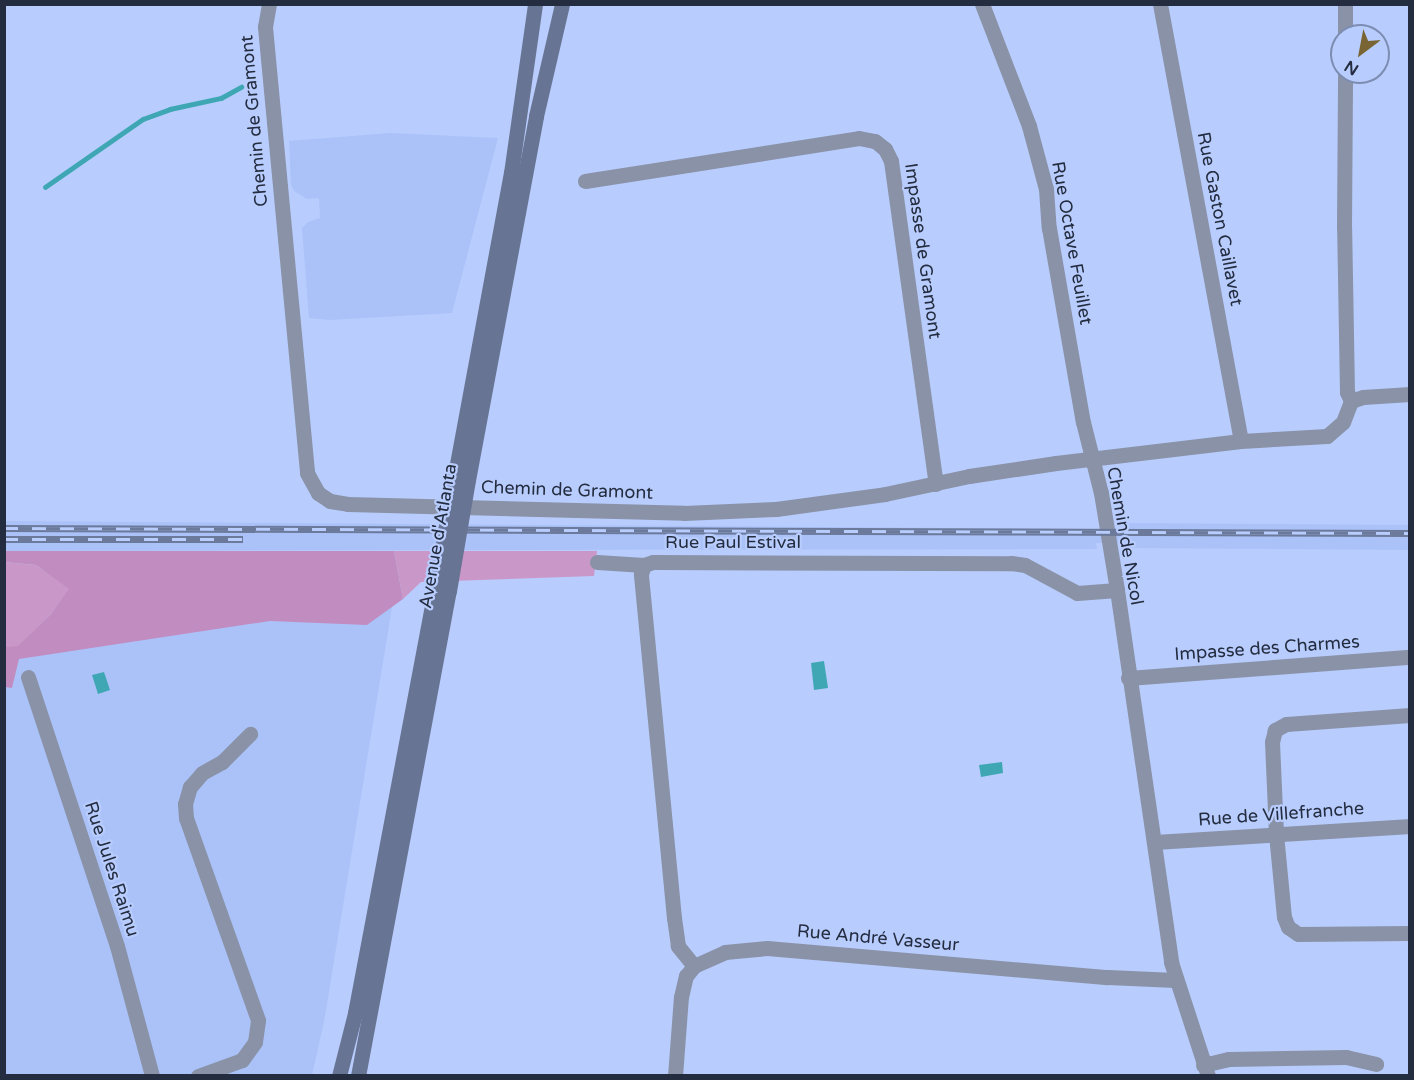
<!DOCTYPE html>
<html>
<head>
<meta charset="utf-8">
<style>
	body { margin:0 }
	#map { position:relative; width:1414px; height:1080px; overflow:hidden; background:#b8cdfe; font-family:"Varela Round",sans-serif }
	div>[style] { position:absolute }
	[style*='--x'] { left:calc(var(--x)*1px); top:calc(var(--y)*1px); width:calc(var(--w)*1px); rotate:calc(var(--a)*1deg) }
	.built>* { inset:0; background:#abc2f9 }
	.green>* { inset:0; background:#ca98c8 }
	.forest>* { inset:0; background:#c18cc0 }
	.water>* { inset:0; background:#3fa7b4 }
	.stream>* { height:4.5px; margin:-2.25px; padding:0 2.25px; transform-origin:2.25px; border-radius:2.25px; background:#3fa7b4 }
	.minor>* { height:15px; margin:-7.5px; padding:0 7.5px; transform-origin:7.5px; border-radius:7.5px; background:#8992a7 }
	.secondary>* { height:15px; margin:-7.5px; padding:0 7.5px; transform-origin:7.5px; border-radius:7.5px; background:#687493 }
	.rail>* { height:7px; margin-top:-3.5px; transform-origin:0; background:repeating-linear-gradient(90deg,#b8cdfe 0 14px,#6b799a 0 28px); box-sizing:border-box; border-block:2px solid #6b799a }
	.secondary-bridge>* { height:15px; margin:-7.5px; padding:0 7.5px; transform-origin:7.5px; border-radius:7.5px; background:#687493 }
	span { translate:-50% -50%; white-space:nowrap; text-align:center; line-height:1.15; -webkit-text-stroke:4.5px #b8cdfe; paint-order:stroke }
	.street-label { font-size:18px; color:#242c3f }
	.frame { position:absolute; inset:0; border:6px solid #242c3f; pointer-events:none }
	.north { position:absolute; left:1330px; top:24px; width:60px; height:60px; box-sizing:border-box; background:#b8cdfe; border:2px solid #7d8db2; border-radius:50%; rotate:212deg; font-size:16px; font-weight:700; line-height:24px; text-align:center; color:#242c3f }
	.north::after { content:''; display:block; margin:auto; width:21px; height:27px; background:#796534; clip-path:polygon(50% 0,100% 100%,50% 72%,0 100%) }
</style>
</head>
<body>
<div id="map">
	<div class="built">
		<i style="clip-path:polygon(390px 133px,498px 138px,452px 313px,330px 320px,309px 318px,302px 228px,308px 222px,320px 218px,319px 198px,307px 199px,294px 191px,291px 185px,289px 141px)"></i>
		<i style="clip-path:polygon(5px 521px,1096px 529px,1119px 528px,1119px 523px,1410px 525px,1409px 550px,1121px 548px,1121px 543px,1096px 543px,1097px 549px,5px 551px)"></i>
		<i style="clip-path:polygon(397px 577px,324px 1022px,312px 1075px,5px 1075px,4px 661px)"></i>
	</div>
	<div class="green">
		<i style="clip-path:polygon(394px 551px,597px 551px,594px 576px,421px 582px,403px 599px)"></i>
		<i style="clip-path:polygon(4px 562px,36px 565px,70px 589px,51px 614px,18px 647px,5px 647px)"></i>
	</div>
	<div class="forest">
		<i style="clip-path:polygon(5px 551px,394px 551px,403px 599px,367px 625px,270px 621px,19px 659px,12px 688px,5px 687px,5px 647px,18px 646px,51px 614px,69px 589px,36px 565px,5px 562px)"></i>
	</div>
	<div class="water">
		<i style="clip-path:polygon(824px 661px,828px 688px,814px 690px,811px 663px)"></i>
		<i style="clip-path:polygon(104px 672px,110px 690px,98px 694px,92px 675px)"></i>
		<i style="clip-path:polygon(1002px 762px,1003px 773px,981px 777px,979px 765px)"></i>
	</div>
	<div class="stream">
		<i style="--x:45;--y:187;--w:119;--a:-34.8"></i>
		<i style="--x:143;--y:119;--w:29;--a:-20"></i>
		<i style="--x:170;--y:109;--w:52;--a:-12.2"></i>
		<i style="--x:221;--y:98;--w:23;--a:-29"></i>
	</div>
	<div class="minor">
		<i style="--x:269;--y:4;--w:23;--a:100"></i>
		<i style="--x:265;--y:27;--w:448;--a:84.6"></i>
		<i style="--x:307;--y:473;--w:23;--a:61"></i>
		<i style="--x:318;--y:493;--w:14;--a:34"></i>
		<i style="--x:330;--y:501;--w:18;--a:9"></i>
		<i style="--x:348;--y:504;--w:336;--a:1.5"></i>
		<i style="--x:684;--y:513;--w:92;--a:-2.5"></i>
		<i style="--x:776;--y:509;--w:110;--a:-7.8"></i>
		<i style="--x:885;--y:494;--w:86;--a:-12.1"></i>
		<i style="--x:969;--y:476;--w:88;--a:-8.5"></i>
		<i style="--x:1056;--y:463;--w:186;--a:-6.8"></i>
		<i style="--x:1241;--y:441;--w:86;--a:-3.3"></i>
		<i style="--x:1327;--y:436;--w:21;--a:-41"></i>
		<i style="--x:1343;--y:422;--w:22;--a:-69"></i>
		<i style="--x:1351;--y:401;--w:10;--a:-114"></i>
		<i style="--x:1347;--y:392;--w:165;--a:-91"></i>
		<i style="--x:1344;--y:227;--w:155;--a:-89.6"></i>
		<i style="--x:982;--y:4;--w:131;--a:68.9"></i>
		<i style="--x:1029;--y:126;--w:65;--a:74.9"></i>
		<i style="--x:1046;--y:189;--w:39;--a:86"></i>
		<i style="--x:1049;--y:228;--w:197;--a:80.1"></i>
		<i style="--x:1083;--y:422;--w:73;--a:75.8"></i>
		<i style="--x:1101;--y:493;--w:98;--a:80.6"></i>
		<i style="--x:1117;--y:590;--w:376;--a:81.7"></i>
		<i style="--x:1171;--y:962;--w:120;--a:72"></i>
		<i style="--x:1160;--y:4;--w:444;--a:79.5"></i>
		<i style="--x:1345;--y:4;--w:32;--a:90"></i>
		<i style="--x:585;--y:181;--w:277;--a:-8.9"></i>
		<i style="--x:859;--y:138;--w:16;--a:11"></i>
		<i style="--x:875;--y:141;--w:13;--a:39"></i>
		<i style="--x:885;--y:149;--w:13;--a:63"></i>
		<i style="--x:891;--y:161;--w:326;--a:82.1"></i>
		<i style="--x:1351;--y:401;--w:13;--a:-18"></i>
		<i style="--x:1363;--y:397;--w:47;--a:-3.7"></i>
		<i style="--x:597;--y:562;--w:47;--a:3.7"></i>
		<i style="--x:28;--y:677;--w:283;--a:71.7"></i>
		<i style="--x:117;--y:946;--w:135;--a:74.9"></i>
		<i style="--x:1128;--y:678;--w:283;--a:-4.3"></i>
		<i style="--x:1410;--y:715;--w:124;--a:175.8"></i>
		<i style="--x:1286;--y:724;--w:13;--a:151"></i>
		<i style="--x:1275;--y:730;--w:12;--a:104"></i>
		<i style="--x:1272;--y:742;--w:92;--a:87.5"></i>
		<i style="--x:1276;--y:834;--w:83;--a:84.5"></i>
		<i style="--x:1284;--y:917;--w:11;--a:68"></i>
		<i style="--x:1288;--y:927;--w:12;--a:35"></i>
		<i style="--x:1298;--y:934;--w:112;--a:-0.5"></i>
		<i style="--x:1155;--y:842;--w:256;--a:-3.6"></i>
		<i style="--x:694;--y:966;--w:26;--a:-129"></i>
		<i style="--x:678;--y:946;--w:28;--a:-98"></i>
		<i style="--x:674;--y:918;--w:346;--a:-95.5"></i>
		<i style="--x:641;--y:574;--w:9;--a:-72"></i>
		<i style="--x:644;--y:565;--w:9;--a:-18"></i>
		<i style="--x:653;--y:562;--w:358;--a:0.2"></i>
		<i style="--x:1011;--y:563;--w:14;--a:8"></i>
		<i style="--x:1025;--y:565;--w:59;--a:28.3"></i>
		<i style="--x:1077;--y:593;--w:40;--a:-4.3"></i>
		<i style="--x:1203;--y:1065;--w:27;--a:-13"></i>
		<i style="--x:1229;--y:1059;--w:117;--a:-1"></i>
		<i style="--x:1346;--y:1057;--w:31;--a:13"></i>
		<i style="--x:198;--y:1076;--w:47;--a:-20"></i>
		<i style="--x:242;--y:1060;--w:22;--a:-54"></i>
		<i style="--x:255;--y:1042;--w:22;--a:-82"></i>
		<i style="--x:258;--y:1020;--w:214;--a:-109.6"></i>
		<i style="--x:186;--y:818;--w:14;--a:-94"></i>
		<i style="--x:185;--y:804;--w:18;--a:-74"></i>
		<i style="--x:190;--y:787;--w:18;--a:-49"></i>
		<i style="--x:202;--y:773;--w:23;--a:-29"></i>
		<i style="--x:222;--y:762;--w:40;--a:-45"></i>
		<i style="--x:675;--y:1076;--w:79;--a:-85.7"></i>
		<i style="--x:681;--y:997;--w:22;--a:-77"></i>
		<i style="--x:686;--y:976;--w:13;--a:-51"></i>
		<i style="--x:694;--y:966;--w:34;--a:-24"></i>
		<i style="--x:725;--y:952;--w:42;--a:-5.4"></i>
		<i style="--x:767;--y:948;--w:342;--a:4.9"></i>
		<i style="--x:1108;--y:977;--w:67;--a:2.6"></i>
	</div>
	<div class="secondary">
		<i style="--x:454;--y:480;--w:312;--a:-79.5"></i>
		<i style="--x:511;--y:173;--w:171;--a:-81.9"></i>
		<i style="--x:468;--y:480;--w:370;--a:-79.4"></i>
		<i style="--x:536;--y:116;--w:115;--a:-76.9"></i>
		<i style="--x:339;--y:1076;--w:65;--a:-75.7"></i>
		<i style="--x:355;--y:1013;--w:430;--a:-79.3"></i>
		<i style="--x:358;--y:1076;--w:493;--a:-79.4"></i>
	</div>
	<div class="rail">
		<i style="--x:4;--y:528;--w:1406;--a:0.2"></i>
		<i style="--x:4;--y:539;--w:239;--a:0"></i>
	</div>
	<div class="secondary-bridge">
		<i style="--x:435;--y:590;--w:112;--a:-80.2"></i>
		<i style="--x:449;--y:591;--w:113;--a:-80.3"></i>
	</div>
	<div class="street-label">
		<span style="left:254px;top:121px;rotate:-95deg">Chemin de Gramont</span>
		<span style="left:1220px;top:219px;rotate:79deg">Rue Gaston Caillavet</span>
		<span style="left:1072px;top:243px;rotate:80deg">Rue Octave Feuillet</span>
		<span style="left:923px;top:251px;rotate:82deg">Impasse de Gramont</span>
		<span style="left:567px;top:490px;rotate:2deg">Chemin de Gramont</span>
		<span style="left:438px;top:536px;rotate:-80deg">Avenue d'Atlanta</span>
		<span style="left:1125px;top:536px;rotate:80deg">Chemin de Nicol</span>
		<span style="left:733px;top:542px">Rue Paul Estival</span>
		<span style="left:1267px;top:648px;rotate:-4deg">Impasse des Charmes</span>
		<span style="left:1281px;top:814px;rotate:-4deg">Rue de Villefranche</span>
		<span style="left:112px;top:869px;rotate:72deg">Rue Jules Raimu</span>
		<span style="left:878px;top:938px;rotate:5deg">Rue André Vasseur</span>
	</div>
	<div class="frame"></div>
	<div class="north">N</div>
</div>
</body>
</html>
